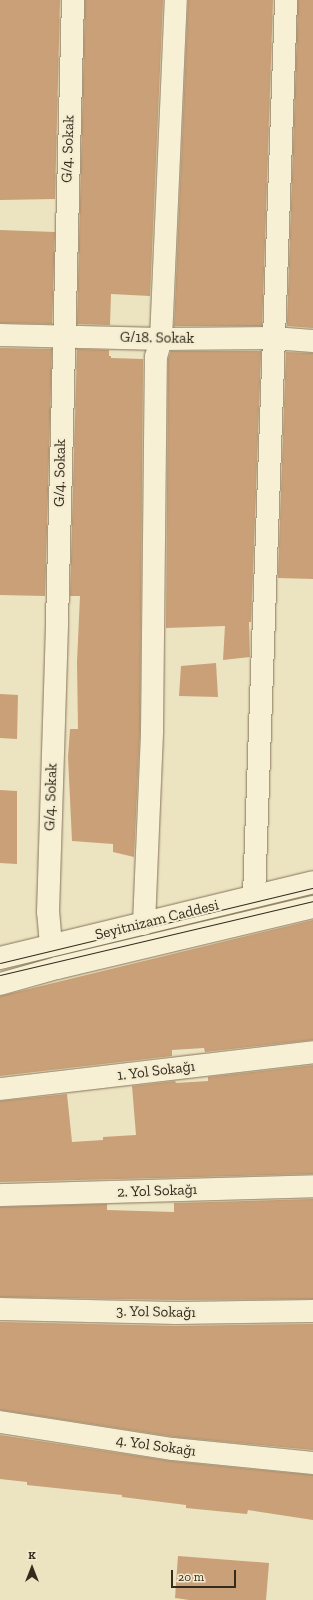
<!DOCTYPE html>
<html>
<head>
<meta charset="utf-8">
<style>
	body { margin:0 }
	#map { position:relative; width:313px; height:1600px; overflow:hidden; background:#ece3c1; font-family:"Zilla Slab",serif }
	div>[style] { position:absolute }
	[style*='--x'] { left:calc(var(--x)*1px); top:calc(var(--y)*1px); width:calc(var(--w)*1px); rotate:calc(var(--a)*1deg) }
	.building>* { inset:0; background:#c9a078 }
	.roads { filter:drop-shadow(0 0 1px #85745a) drop-shadow(0 0 1px #85745a) }
	.minor>* { height:22px; margin:-11px; padding:0 11px; transform-origin:11px; border-radius:11px; background:#f7f0d4 }
	.secondary>* { height:22px; margin:-11px; padding:0 11px; transform-origin:11px; border-radius:11px; background:#f7f0d4 }
	.tram>* { height:1px; margin:-0.5px; padding:0 0.5px; transform-origin:0.5px; border-radius:0.5px; background:#352b1d }
	span { translate:-50% -50%; white-space:nowrap; text-align:center; line-height:1.15; -webkit-text-stroke:4px #f4ecd1; paint-order:stroke }
	.street-label { font-size:15px; color:#352b1d }
	.north { position:absolute; left:12px; top:1548px; width:40px; height:40px; -webkit-text-stroke:3px #f4ecd1; paint-order:stroke; rotate:0deg; font-size:11px; font-weight:700; line-height:16px; text-align:center; color:#352b1d }
	.north::after { content:''; display:block; margin:auto; width:14px; height:18px; background:#352b1d; clip-path:polygon(50% 0,100% 100%,50% 72%,0 100%) }
	.scale { position:absolute; left:171px; top:1570px; width:65px; height:18px; box-sizing:border-box; border:2px solid #352b1d; border-top:0; padding-left:5px; font-size:12px; line-height:14px; white-space:nowrap; color:#352b1d; -webkit-text-stroke:3px #f4ecd1; paint-order:stroke }
</style>
</head>
<body>
<div id="map">
	<div class="building">
		<i style="clip-path:polygon(0 0,60px 0,55px 199px,0 200px)"></i>
		<i style="clip-path:polygon(85px 0,163px 0,150px 296px,111px 294px,110px 325px,77px 324px)"></i>
		<i style="clip-path:polygon(188px 0,273px 0,262px 326px,174px 326px)"></i>
		<i style="clip-path:polygon(298px 0,313px 0,313px 328px,287px 326px)"></i>
		<i style="clip-path:polygon(0 230px,55px 232px,52px 324px,0 323px)"></i>
		<i style="clip-path:polygon(0 348px,52px 349px,45px 596px,0 595px)"></i>
		<i style="clip-path:polygon(77px 349px,109px 350px,109px 356px,111px 356px,111px 358px,143px 359px,140px 730px,134px 857px,113px 852px,113px 844px,72px 841px,68px 757px,70px 729px,78px 729px,77px 662px,80px 596px,70px 596px)"></i>
		<i style="clip-path:polygon(171px 351px,261px 351px,251px 622px,249px 622px,250px 657px,223px 660px,225px 626px,166px 628px,168px 359px)"></i>
		<i style="clip-path:polygon(286px 352px,313px 353px,313px 579px,278px 578px)"></i>
		<i style="clip-path:polygon(216px 663px,218px 697px,179px 696px,181px 666px)"></i>
		<i style="clip-path:polygon(0 694px,18px 695px,17px 739px,0 738px)"></i>
		<i style="clip-path:polygon(0 790px,17px 791px,17px 864px,0 863px)"></i>
		<i style="clip-path:polygon(313px 920px,313px 1040px,205px 1052px,204px 1048px,172px 1050px,172px 1056px,0 1076px,0 996px)"></i>
		<i style="clip-path:polygon(313px 1065px,313px 1174px,0 1182px,0 1101px,67px 1094px,72px 1142px,103px 1140px,103px 1137px,136px 1135px,132px 1086px,175px 1081px,176px 1083px,208px 1081px,208px 1077px)"></i>
		<i style="clip-path:polygon(313px 1199px,313px 1299px,176px 1300px,0 1297px,0 1207px,107px 1204px,107px 1210px,174px 1212px,174px 1203px)"></i>
		<i style="clip-path:polygon(0 1322px,176px 1326px,313px 1324px,313px 1450px,175px 1437px,0 1410px)"></i>
		<i style="clip-path:polygon(0 1435px,171px 1461px,313px 1475px,313px 1520px,248px 1510px,247px 1514px,186px 1508px,186px 1505px,122px 1497px,122px 1495px,27px 1485px,27px 1482px,0 1479px)"></i>
		<i style="clip-path:polygon(178px 1556px,269px 1563px,266px 1600px,189px 1600px,175px 1598px)"></i>
	</div>
	<div class="roads">
		<div class="minor">
			<i style="--x:0;--y:335;--w:161;--a:1.4"></i>
			<i style="--x:161;--y:339;--w:112;--a:-0.5"></i>
			<i style="--x:273;--y:338;--w:40;--a:4.3"></i>
			<i style="--x:254;--y:896;--w:897;--a:-87.95"></i>
			<i style="--x:144;--y:924;--w:194;--a:-87.6"></i>
			<i style="--x:152;--y:730;--w:373;--a:-89.4"></i>
			<i style="--x:156;--y:357;--w:19;--a:-74"></i>
			<i style="--x:161;--y:339;--w:339;--a:-87.5"></i>
			<i style="--x:51;--y:945;--w:33;--a:-95"></i>
			<i style="--x:48;--y:912;--w:289;--a:-88.2"></i>
			<i style="--x:57;--y:623;--w:623;--a:-88.53"></i>
			<i style="--x:0;--y:1089;--w:315;--a:-6.7"></i>
			<i style="--x:0;--y:1195;--w:313;--a:-1.6"></i>
			<i style="--x:0;--y:1309;--w:176;--a:1.3"></i>
			<i style="--x:176;--y:1313;--w:137;--a:-0.8"></i>
			<i style="--x:0;--y:1422;--w:175;--a:8.9"></i>
			<i style="--x:173;--y:1449;--w:141;--a:5.7"></i>
		</div>
		<div class="secondary">
			<i style="--x:0;--y:958;--w:322;--a:-13.6"></i>
			<i style="--x:0;--y:984;--w:59;--a:-15.7"></i>
			<i style="--x:57;--y:968;--w:263;--a:-13.4"></i>
		</div>
	</div>
	<div class="tram">
		<i style="--x:0;--y:963;--w:322;--a:-13.5"></i>
		<i style="--x:0;--y:975;--w:322;--a:-13.3"></i>
	</div>
	<div class="street-label">
		<span style="left:68px;top:149px;rotate:-88deg">G/4. Sokak</span>
		<span style="left:157px;top:338px;rotate:1deg">G/18. Sokak</span>
		<span style="left:60px;top:473px;rotate:-89deg">G/4. Sokak</span>
		<span style="left:51px;top:797px;rotate:-88deg">G/4. Sokak</span>
		<span style="left:157px;top:920px;rotate:-14deg">Seyitnizam Caddesi</span>
		<span style="left:156px;top:1071px;rotate:-7deg">1. Yol Sokağı</span>
		<span style="left:157px;top:1191px;rotate:-2deg">2. Yol Sokağı</span>
		<span style="left:156px;top:1312px;rotate:1deg">3. Yol Sokağı</span>
		<span style="left:156px;top:1446px;rotate:8deg">4. Yol Sokağı</span>
	</div>
	<div class="north">K</div>
	<div class="scale">20 m</div>
</div>
</body>
</html>
